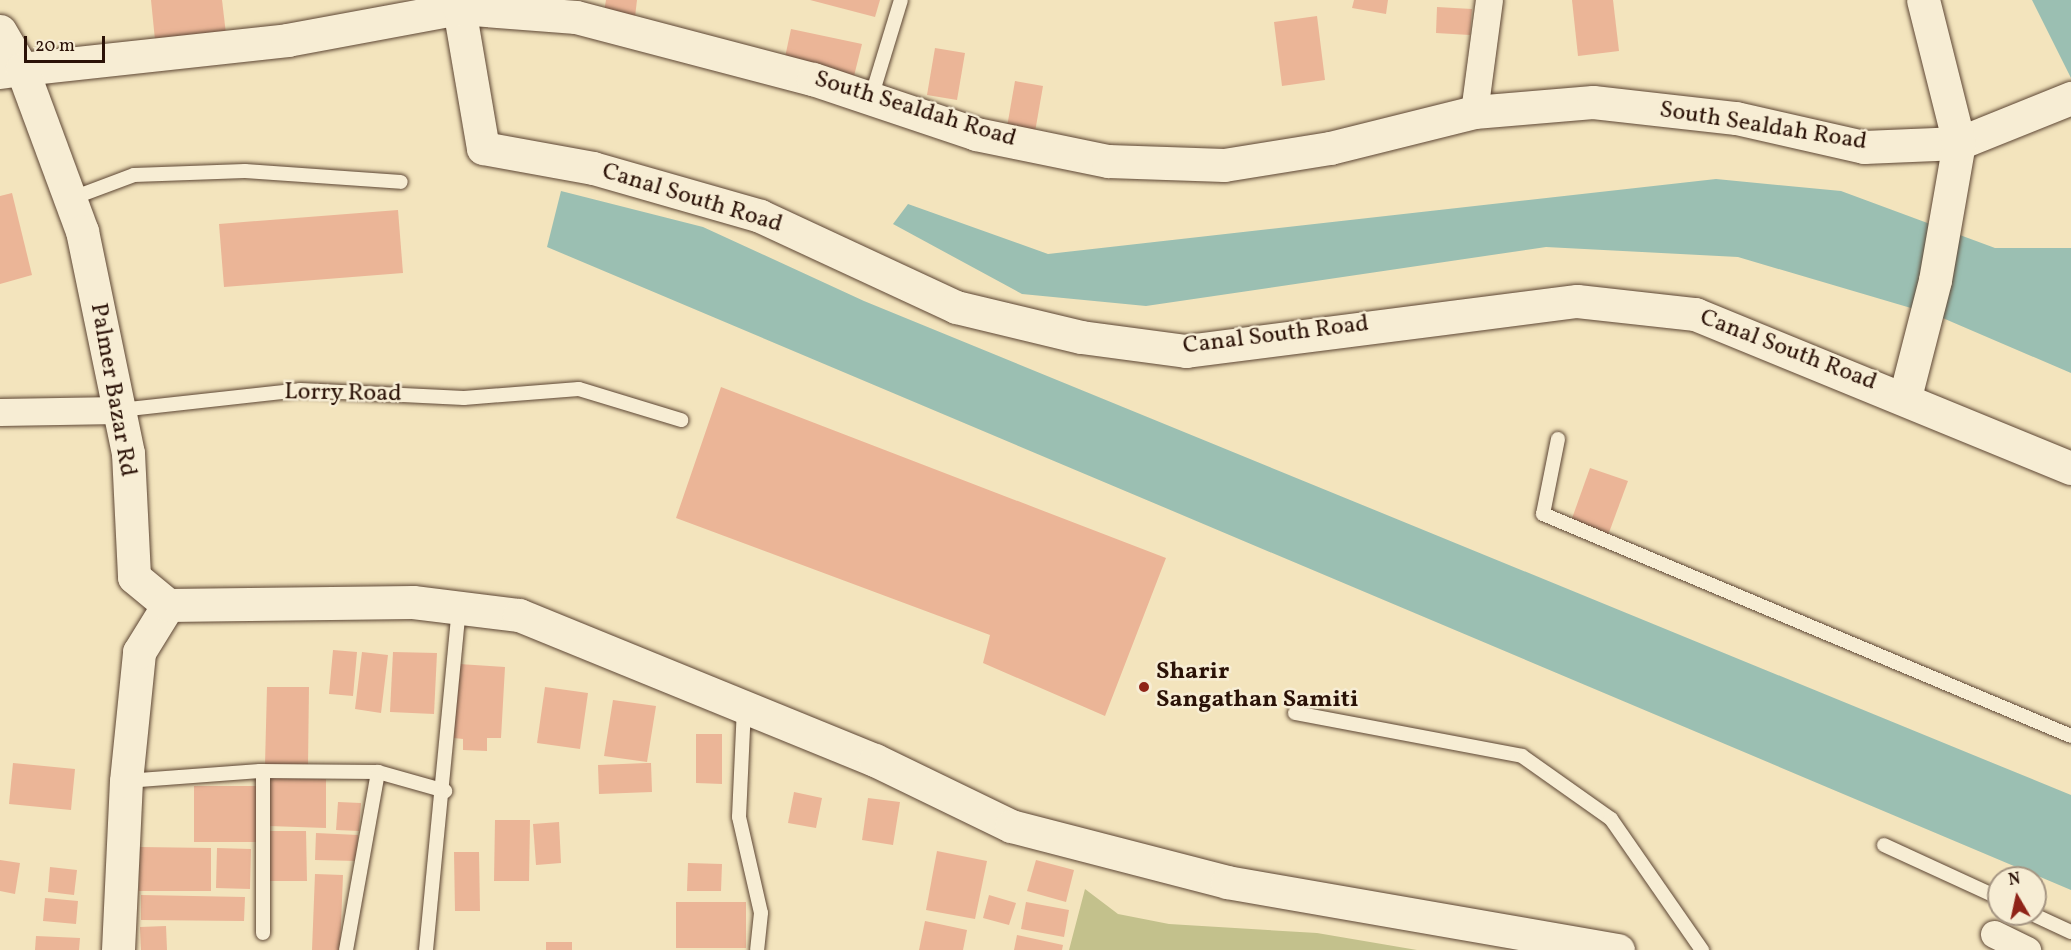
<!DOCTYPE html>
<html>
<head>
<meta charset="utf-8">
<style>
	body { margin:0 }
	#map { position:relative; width:2071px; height:950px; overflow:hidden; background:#f3e4bd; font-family:Vollkorn,serif }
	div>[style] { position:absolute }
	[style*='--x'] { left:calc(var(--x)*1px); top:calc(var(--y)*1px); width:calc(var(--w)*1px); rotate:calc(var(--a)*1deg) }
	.green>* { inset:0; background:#c3c18c }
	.water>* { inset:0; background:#9bbfb2 }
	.building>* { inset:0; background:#ebb597 }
	.roads { filter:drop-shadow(0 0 2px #5d4634) drop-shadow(0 0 2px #5d4634) }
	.service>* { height:14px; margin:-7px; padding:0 7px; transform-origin:7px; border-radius:7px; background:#f7edd4 }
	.minor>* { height:27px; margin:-13.5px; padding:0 13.5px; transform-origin:13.5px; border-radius:13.5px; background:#f7edd4 }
	.tertiary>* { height:33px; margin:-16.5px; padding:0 16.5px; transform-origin:16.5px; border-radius:16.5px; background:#f7edd4 }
	.secondary>* { height:33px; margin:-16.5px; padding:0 16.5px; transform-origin:16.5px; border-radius:16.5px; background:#f7edd4 }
	.dots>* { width:16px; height:16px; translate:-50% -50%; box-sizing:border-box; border:3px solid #f7edd4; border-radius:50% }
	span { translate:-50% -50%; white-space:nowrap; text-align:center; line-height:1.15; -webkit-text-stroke:5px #f7edd4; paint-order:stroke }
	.street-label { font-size:24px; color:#2b1207 }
	.poi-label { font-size:24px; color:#2b1207; font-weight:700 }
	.left { translate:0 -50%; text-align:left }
	.north { position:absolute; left:1987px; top:866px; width:60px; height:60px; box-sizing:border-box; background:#f7edd4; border:2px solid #a59582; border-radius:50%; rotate:351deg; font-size:16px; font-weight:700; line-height:24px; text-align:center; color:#2b1207 }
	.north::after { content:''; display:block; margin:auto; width:21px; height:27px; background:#8f2418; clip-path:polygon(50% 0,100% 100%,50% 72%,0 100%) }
	.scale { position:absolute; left:24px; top:36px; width:81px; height:27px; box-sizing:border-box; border:3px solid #2b1207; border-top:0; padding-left:8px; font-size:18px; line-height:21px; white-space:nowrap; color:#2b1207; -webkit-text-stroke:4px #f7edd4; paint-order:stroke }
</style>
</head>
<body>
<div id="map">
	<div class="green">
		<i style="clip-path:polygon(1085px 889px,1118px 914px,1169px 924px,1317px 933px,1417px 950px,1069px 950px)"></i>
	</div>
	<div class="water">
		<i style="clip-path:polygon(2032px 0,2071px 0,2071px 78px)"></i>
		<i style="clip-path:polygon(1716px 179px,1841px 191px,1995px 248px,2071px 248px,2071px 373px,1938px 316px,1738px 257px,1546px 247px,1146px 306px,1022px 294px,893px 224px,908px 204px,1048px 254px)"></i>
		<i style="clip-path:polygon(561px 191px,703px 227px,864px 301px,2071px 795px,2071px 890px,547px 247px)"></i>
	</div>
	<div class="building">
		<i style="clip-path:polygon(151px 0,222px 0,226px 34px,155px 40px)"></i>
		<i style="clip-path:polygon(606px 0,637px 0,635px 17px,604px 12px)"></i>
		<i style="clip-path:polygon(810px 0,880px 0,875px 17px)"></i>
		<i style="clip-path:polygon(1354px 0,1388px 0,1386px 14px,1352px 8px)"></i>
		<i style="clip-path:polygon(1572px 0,1613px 0,1619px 51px,1578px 56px)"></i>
		<i style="clip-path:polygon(1437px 7px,1472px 9px,1470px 35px,1436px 33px)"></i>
		<i style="clip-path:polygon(1317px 16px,1325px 80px,1282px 86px,1274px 22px)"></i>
		<i style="clip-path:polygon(791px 29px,862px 44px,854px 76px,784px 62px)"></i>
		<i style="clip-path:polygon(935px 48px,965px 53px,957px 100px,927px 95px)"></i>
		<i style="clip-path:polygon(1015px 81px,1043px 86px,1035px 132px,1007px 127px)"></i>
		<i style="clip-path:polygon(12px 193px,32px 275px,0 284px,0 196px)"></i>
		<i style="clip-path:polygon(398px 210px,403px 273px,224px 287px,219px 224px)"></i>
		<i style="clip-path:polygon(721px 387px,1166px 558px,1105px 716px,983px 663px,990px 635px,676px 518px)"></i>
		<i style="clip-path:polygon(1590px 468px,1628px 481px,1607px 538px,1570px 524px)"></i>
		<i style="clip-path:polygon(333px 650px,357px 652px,353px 696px,329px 694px)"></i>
		<i style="clip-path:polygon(362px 652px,388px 655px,381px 713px,355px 709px)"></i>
		<i style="clip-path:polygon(393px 652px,437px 653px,434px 714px,390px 712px)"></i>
		<i style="clip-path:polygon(459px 664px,505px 667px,501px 738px,487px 738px,487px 751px,463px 750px,463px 739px,454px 738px)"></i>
		<i style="clip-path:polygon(267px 687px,309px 687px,308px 766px,265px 765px)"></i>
		<i style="clip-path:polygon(545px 687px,588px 693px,580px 749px,537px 743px)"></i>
		<i style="clip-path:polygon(613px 700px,656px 706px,647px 762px,604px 756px)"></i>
		<i style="clip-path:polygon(696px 734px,722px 734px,722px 784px,696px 783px)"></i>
		<i style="clip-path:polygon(13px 763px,75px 769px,71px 810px,9px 804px)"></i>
		<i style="clip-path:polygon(647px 763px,651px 763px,652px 792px,599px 794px,598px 765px)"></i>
		<i style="clip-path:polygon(270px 778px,326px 779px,326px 828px,269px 826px)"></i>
		<i style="clip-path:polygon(194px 786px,258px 786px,257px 842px,194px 842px)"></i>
		<i style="clip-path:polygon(794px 792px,822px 798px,816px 828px,788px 823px)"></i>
		<i style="clip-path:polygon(868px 798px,900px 802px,893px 845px,862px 840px)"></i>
		<i style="clip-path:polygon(338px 802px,361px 803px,359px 831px,336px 830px)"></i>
		<i style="clip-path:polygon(495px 820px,530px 820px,529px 881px,494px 881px)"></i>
		<i style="clip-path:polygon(559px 822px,561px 863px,536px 865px,533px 824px)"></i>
		<i style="clip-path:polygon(268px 831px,306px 831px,307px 881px,268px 881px)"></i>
		<i style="clip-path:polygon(316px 833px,358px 835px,357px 861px,315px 860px)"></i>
		<i style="clip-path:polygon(140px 847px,211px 848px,211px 891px,139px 891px)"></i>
		<i style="clip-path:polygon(217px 848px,251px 849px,250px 889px,216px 888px)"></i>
		<i style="clip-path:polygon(937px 851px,987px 861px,975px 919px,926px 910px)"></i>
		<i style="clip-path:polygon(454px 852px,479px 852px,480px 911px,455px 911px)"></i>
		<i style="clip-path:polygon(0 860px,20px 863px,15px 894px,0 891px)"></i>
		<i style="clip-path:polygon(1036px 860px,1074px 870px,1066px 902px,1027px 891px)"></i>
		<i style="clip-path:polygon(688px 863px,722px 864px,721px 891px,687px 891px)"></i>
		<i style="clip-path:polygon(50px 867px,77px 870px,74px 895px,48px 892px)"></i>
		<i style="clip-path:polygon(315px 874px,343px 875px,340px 950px,312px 950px)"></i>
		<i style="clip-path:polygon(141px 895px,245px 897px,244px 921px,141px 920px)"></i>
		<i style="clip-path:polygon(989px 895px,1016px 903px,1009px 925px,983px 918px)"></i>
		<i style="clip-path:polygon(45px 898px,78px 901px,76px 924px,43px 921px)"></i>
		<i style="clip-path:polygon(676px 902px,746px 902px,746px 948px,676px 948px)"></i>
		<i style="clip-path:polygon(1026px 902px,1069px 910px,1064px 937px,1021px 929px)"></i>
		<i style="clip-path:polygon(925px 921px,967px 930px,963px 950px,919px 950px)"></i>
		<i style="clip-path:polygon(166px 926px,167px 950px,141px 950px,140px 927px)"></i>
		<i style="clip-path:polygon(1017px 935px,1063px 945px,1062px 950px,1014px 950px)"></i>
		<i style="clip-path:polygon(36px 936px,80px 938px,79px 950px,35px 950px)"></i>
		<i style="clip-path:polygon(546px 942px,572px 942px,572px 950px,546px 950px)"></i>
	</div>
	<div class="roads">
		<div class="service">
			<i style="--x:871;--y:98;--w:102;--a:-73"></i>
			<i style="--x:70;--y:199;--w:68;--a:-20.6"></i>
			<i style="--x:134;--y:175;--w:111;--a:-2.1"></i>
			<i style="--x:245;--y:171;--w:156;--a:4"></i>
			<i style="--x:120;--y:410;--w:181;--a:-6.3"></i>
			<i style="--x:300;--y:390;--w:164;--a:2.8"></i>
			<i style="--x:464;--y:398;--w:115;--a:-4.5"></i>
			<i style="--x:579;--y:389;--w:107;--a:16.9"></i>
			<i style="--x:1558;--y:439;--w:76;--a:101.3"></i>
			<i style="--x:1543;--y:514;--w:573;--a:22.8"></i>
			<i style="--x:744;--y:707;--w:110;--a:92.6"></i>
			<i style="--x:739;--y:817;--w:98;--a:77.1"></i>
			<i style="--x:761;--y:913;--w:37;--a:96"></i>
			<i style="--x:1295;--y:713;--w:231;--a:10.7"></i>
			<i style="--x:1522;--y:756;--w:109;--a:35.3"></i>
			<i style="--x:1611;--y:819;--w:160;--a:55.2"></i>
			<i style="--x:263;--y:771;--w:162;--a:90"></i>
			<i style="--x:126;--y:781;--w:134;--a:-4.3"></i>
			<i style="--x:260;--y:771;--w:118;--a:0.5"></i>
			<i style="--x:378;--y:772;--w:70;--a:15.8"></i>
			<i style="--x:1884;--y:845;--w:127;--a:24.7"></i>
			<i style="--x:2032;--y:914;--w:43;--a:24.8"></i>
			<i style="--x:346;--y:950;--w:181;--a:-79.8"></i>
			<i style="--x:426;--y:950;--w:344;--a:-84.5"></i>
		</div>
		<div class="minor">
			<i style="--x:1474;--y:112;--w:113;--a:-82.4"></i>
			<i style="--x:0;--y:412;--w:119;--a:-1"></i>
			<i style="--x:1994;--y:934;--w:37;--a:26"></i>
		</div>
		<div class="tertiary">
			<i style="--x:459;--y:8;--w:142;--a:80.3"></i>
			<i style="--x:483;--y:148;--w:112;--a:10.3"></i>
			<i style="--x:593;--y:168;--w:174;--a:16"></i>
			<i style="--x:760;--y:216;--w:216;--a:24.9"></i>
			<i style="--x:956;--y:307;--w:129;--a:13.5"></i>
			<i style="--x:1081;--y:337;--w:106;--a:7.6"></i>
			<i style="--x:1186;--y:351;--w:394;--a:-7.3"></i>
			<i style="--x:1577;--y:301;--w:119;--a:6.3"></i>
			<i style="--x:1695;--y:314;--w:406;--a:22.3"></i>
			<i style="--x:0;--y:31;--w:44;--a:59.9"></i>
			<i style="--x:22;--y:69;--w:267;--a:-6.2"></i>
			<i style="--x:287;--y:40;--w:175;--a:-10.5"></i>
			<i style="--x:459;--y:8;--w:117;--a:4.4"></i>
			<i style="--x:576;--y:17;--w:245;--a:14.7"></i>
			<i style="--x:813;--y:79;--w:172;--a:18.6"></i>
			<i style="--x:976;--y:134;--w:135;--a:11.6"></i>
			<i style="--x:1108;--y:161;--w:116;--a:2"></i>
			<i style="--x:1224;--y:165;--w:107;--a:-9.1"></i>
			<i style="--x:1330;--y:148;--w:148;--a:-14"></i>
			<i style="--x:1474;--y:112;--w:119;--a:-4.8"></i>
			<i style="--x:1593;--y:102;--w:144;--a:6.4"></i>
			<i style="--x:1736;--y:118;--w:131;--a:12.8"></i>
			<i style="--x:1864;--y:147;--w:95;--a:-2.4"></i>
			<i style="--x:1959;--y:143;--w:121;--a:-21.9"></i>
			<i style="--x:1905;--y:397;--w:121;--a:-75.6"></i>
			<i style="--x:1935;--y:280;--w:139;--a:-80.1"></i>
			<i style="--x:1959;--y:143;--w:147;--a:-104.1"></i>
			<i style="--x:118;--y:950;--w:169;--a:-87.3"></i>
			<i style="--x:126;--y:781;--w:130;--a:-84.2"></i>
			<i style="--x:139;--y:652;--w:55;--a:-58.3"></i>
		</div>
		<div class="secondary">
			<i style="--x:0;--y:72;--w:22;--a:-8"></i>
			<i style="--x:22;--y:69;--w:173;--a:69.7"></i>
			<i style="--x:82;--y:231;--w:227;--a:78.3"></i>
			<i style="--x:128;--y:453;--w:124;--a:87.2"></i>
			<i style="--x:134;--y:577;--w:44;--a:39.5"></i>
			<i style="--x:168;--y:605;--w:245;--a:-0.7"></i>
			<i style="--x:413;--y:602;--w:107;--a:7"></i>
			<i style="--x:519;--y:615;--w:384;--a:22.2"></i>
			<i style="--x:875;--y:760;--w:151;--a:25.9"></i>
			<i style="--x:1011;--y:826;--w:223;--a:14.5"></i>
			<i style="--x:1227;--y:882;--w:397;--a:9.9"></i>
		</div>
	</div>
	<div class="dots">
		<i style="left:1144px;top:687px;background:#8f2418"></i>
	</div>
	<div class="street-label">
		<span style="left:915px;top:110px;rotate:17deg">South Sealdah Road</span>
		<span style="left:1763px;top:127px;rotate:9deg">South Sealdah Road</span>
		<span style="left:692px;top:199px;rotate:17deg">Canal South Road</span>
		<span style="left:1276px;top:336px;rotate:-7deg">Canal South Road</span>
		<span style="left:1788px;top:351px;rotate:21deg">Canal South Road</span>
		<span style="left:112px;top:390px;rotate:80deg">Palmer Bazar Rd</span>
		<span style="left:343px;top:394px;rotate:1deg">Lorry Road</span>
	</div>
	<div class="poi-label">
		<span class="left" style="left:1156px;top:687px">Sharir<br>Sangathan Samiti</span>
	</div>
	<div class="north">N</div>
	<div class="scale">20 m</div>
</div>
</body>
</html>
